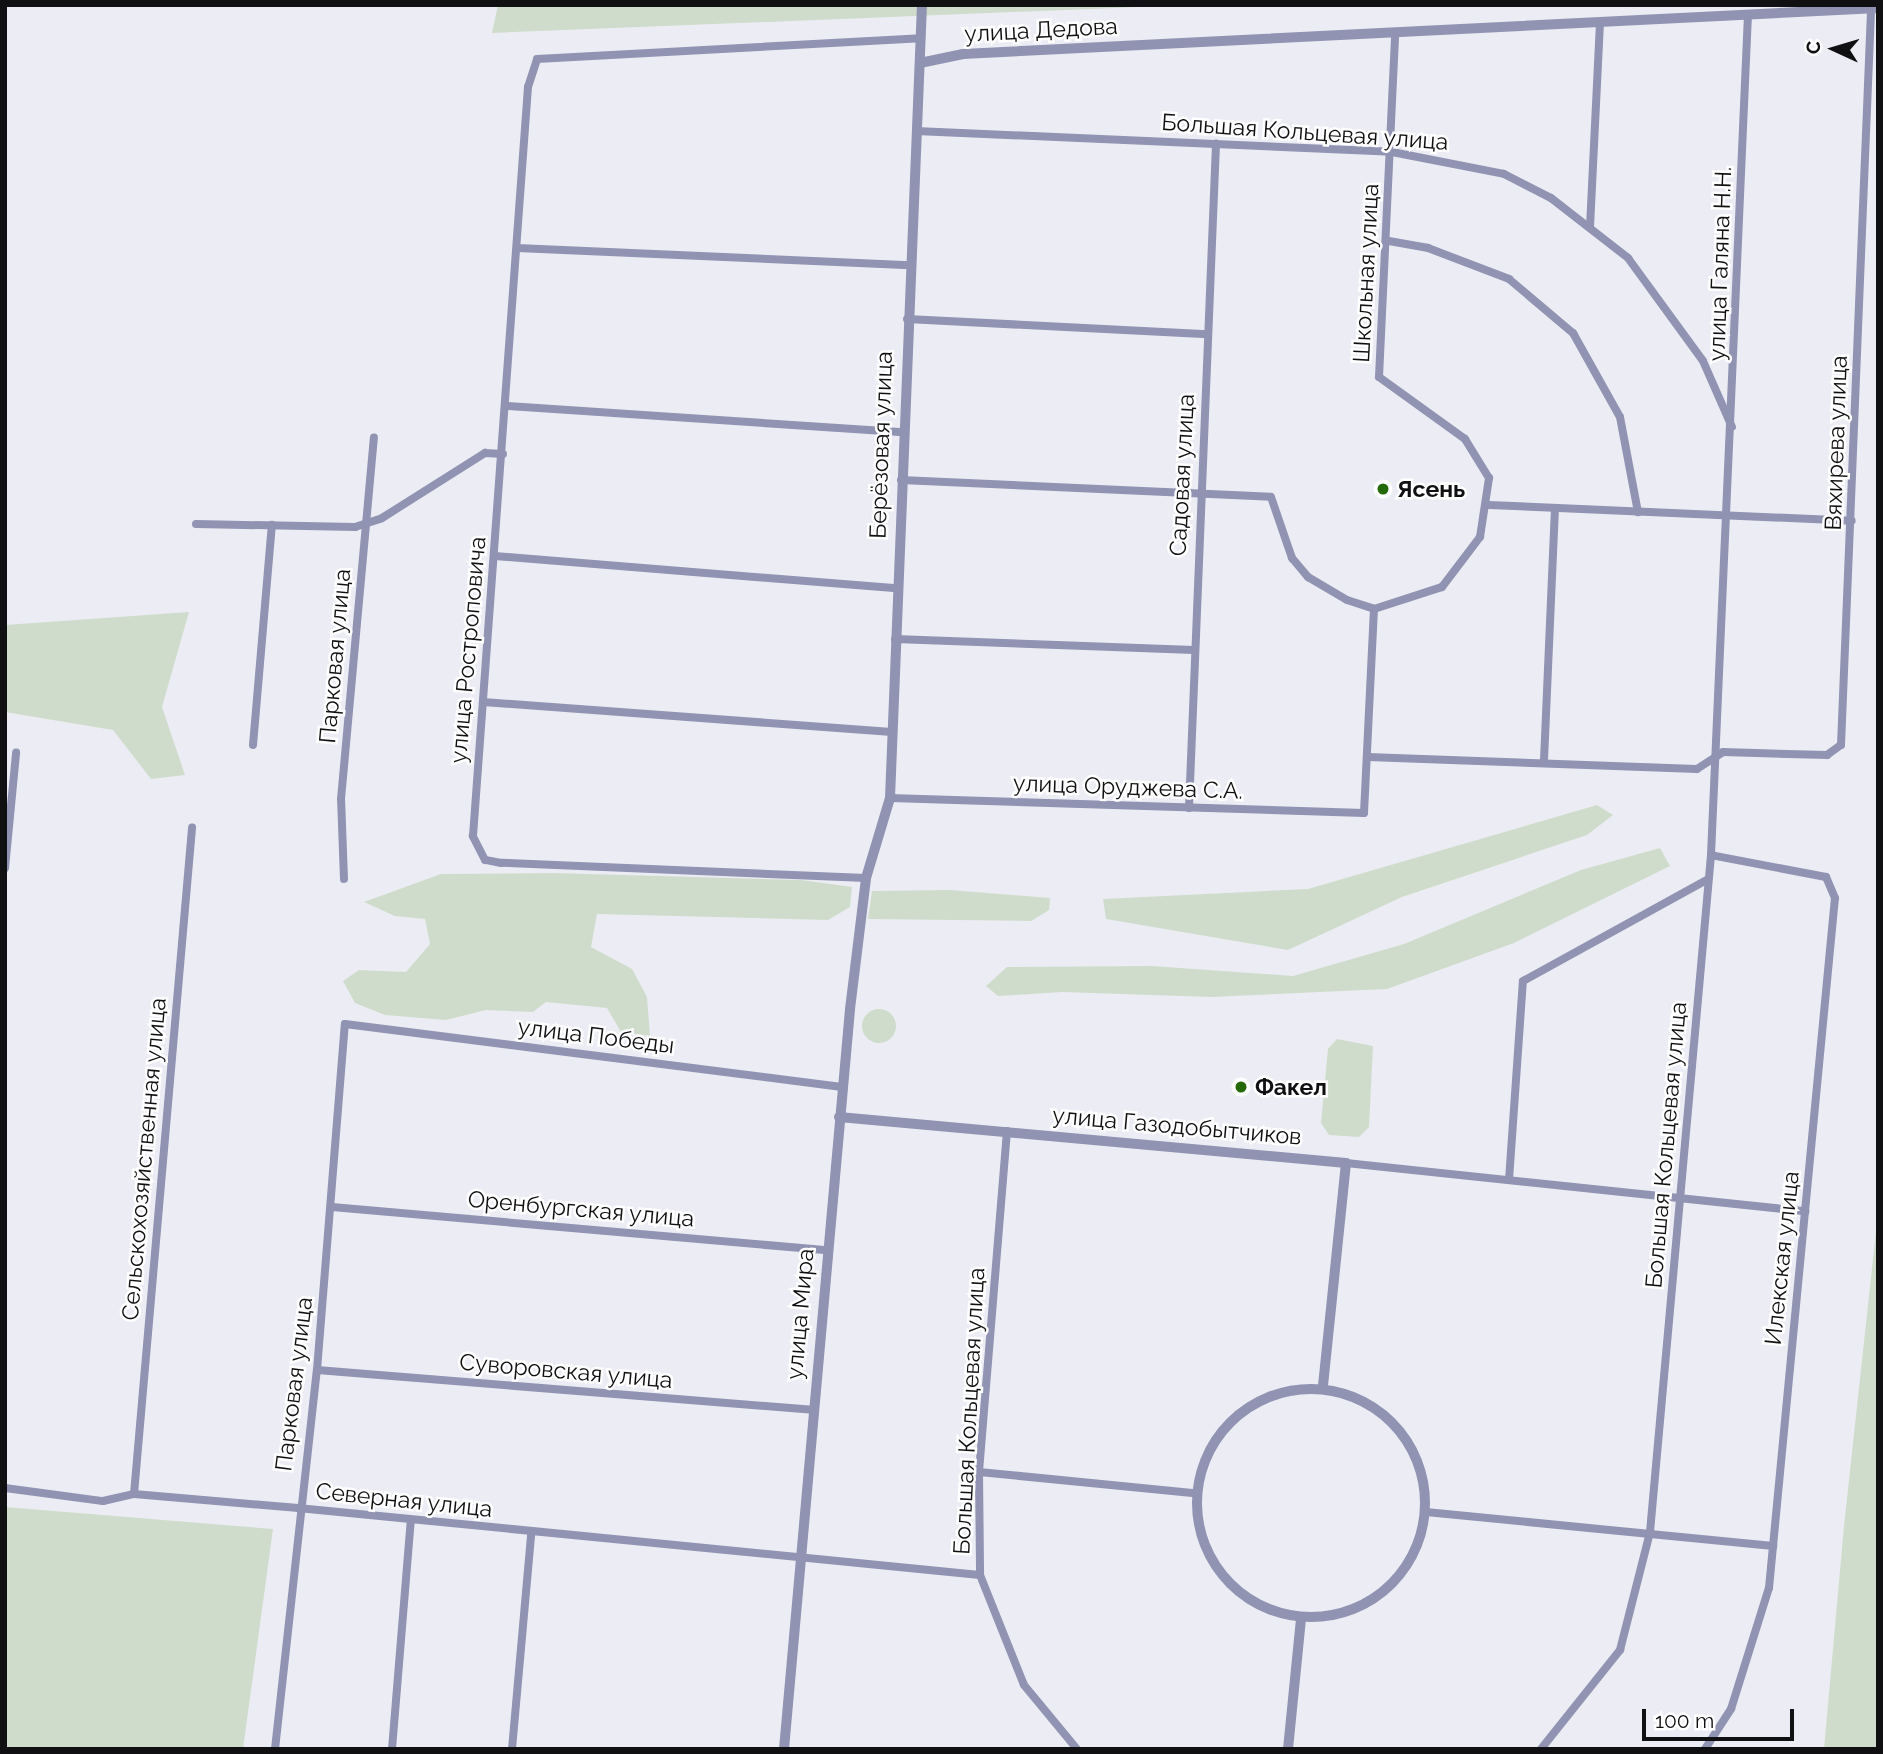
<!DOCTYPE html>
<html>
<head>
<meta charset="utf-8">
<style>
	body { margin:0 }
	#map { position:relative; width:1883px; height:1754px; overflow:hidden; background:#ecedf4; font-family:Raleway,sans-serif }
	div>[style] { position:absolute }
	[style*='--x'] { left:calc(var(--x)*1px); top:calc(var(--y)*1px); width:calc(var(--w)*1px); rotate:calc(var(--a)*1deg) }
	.green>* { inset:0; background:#cfdccb }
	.round { border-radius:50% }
	.minor>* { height:8px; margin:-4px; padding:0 4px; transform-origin:4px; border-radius:4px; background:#9094b2 }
	.tertiary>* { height:10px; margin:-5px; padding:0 5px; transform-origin:5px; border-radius:5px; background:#9094b2 }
	.tertiary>.ring { margin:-5px; padding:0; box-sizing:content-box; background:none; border:10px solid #9094b2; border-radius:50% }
	.dots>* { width:19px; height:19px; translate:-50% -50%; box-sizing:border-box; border:4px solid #fff; border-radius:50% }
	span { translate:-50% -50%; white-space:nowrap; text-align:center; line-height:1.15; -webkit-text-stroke:5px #fff; paint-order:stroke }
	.street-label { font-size:23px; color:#101012 }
	.poi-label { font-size:23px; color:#101012; font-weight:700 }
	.left { translate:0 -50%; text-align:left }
	.frame { position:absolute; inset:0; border:7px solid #101012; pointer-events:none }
	.north { position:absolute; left:1799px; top:14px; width:70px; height:70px; -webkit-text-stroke:5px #fff; paint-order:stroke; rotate:274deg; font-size:19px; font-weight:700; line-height:28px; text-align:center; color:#101012 }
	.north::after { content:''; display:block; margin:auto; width:24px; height:32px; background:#101012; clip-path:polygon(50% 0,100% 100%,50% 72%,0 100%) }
	.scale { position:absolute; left:1642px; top:1709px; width:152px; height:32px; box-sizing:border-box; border:4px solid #101012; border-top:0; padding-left:9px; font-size:21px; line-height:24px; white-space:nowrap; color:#101012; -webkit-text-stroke:5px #fff; paint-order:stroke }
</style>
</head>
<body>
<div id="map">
	<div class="green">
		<i style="clip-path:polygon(498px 5px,1188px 5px,492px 33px)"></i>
		<i style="clip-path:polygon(189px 612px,162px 707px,185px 775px,151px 779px,113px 730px,5px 712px,5px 625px)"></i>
		<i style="clip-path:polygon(1597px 805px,1613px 815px,1587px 835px,1402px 897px,1288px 950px,1106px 919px,1103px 899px,1308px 889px)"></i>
		<i style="clip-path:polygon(1660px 848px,1670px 866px,1514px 943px,1387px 989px,1211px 997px,1062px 992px,998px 996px,986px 986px,1007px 967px,1152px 966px,1293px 976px,1404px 944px,1581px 870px)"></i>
		<i style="clip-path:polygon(553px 873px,801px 880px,852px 887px,850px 907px,828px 920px,597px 914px,591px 947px,632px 969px,647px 997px,650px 1036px,621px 1032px,607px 1008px,546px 1002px,533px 1012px,486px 1010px,446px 1020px,385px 1015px,355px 1003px,343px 981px,359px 970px,406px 972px,430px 944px,425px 919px,395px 916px,364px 902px,441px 874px)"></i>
		<i style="clip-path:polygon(950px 890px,1050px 898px,1049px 910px,1031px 921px,868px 919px,872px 891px)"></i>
		<i class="round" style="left:862px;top:1009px;width:34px;height:34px"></i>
		<i style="clip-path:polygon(1337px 1039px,1373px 1046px,1369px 1127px,1359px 1137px,1329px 1135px,1321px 1123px,1328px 1049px)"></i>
		<i style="clip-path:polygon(1878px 1213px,1878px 1749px,1824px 1749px,1844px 1526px)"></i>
		<i style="clip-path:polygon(5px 1507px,273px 1529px,243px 1749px,5px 1749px)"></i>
	</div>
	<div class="minor">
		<i style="--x:916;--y:131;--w:476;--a:2.5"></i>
		<i style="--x:1392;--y:152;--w:114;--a:11.1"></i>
		<i style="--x:1504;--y:174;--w:53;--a:27.1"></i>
		<i style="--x:1551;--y:198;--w:98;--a:37.9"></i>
		<i style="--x:1628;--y:258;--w:127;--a:53.9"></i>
		<i style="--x:1703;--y:361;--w:72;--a:66.3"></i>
		<i style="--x:1590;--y:227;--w:203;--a:-87.2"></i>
		<i style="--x:1389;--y:241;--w:40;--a:10"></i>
		<i style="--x:1428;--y:248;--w:87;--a:20.9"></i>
		<i style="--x:1509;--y:279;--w:84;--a:40.2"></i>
		<i style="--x:1573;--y:333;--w:96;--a:60.8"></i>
		<i style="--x:1620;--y:417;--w:97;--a:79.3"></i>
		<i style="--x:517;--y:248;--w:393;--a:2.5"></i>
		<i style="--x:907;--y:319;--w:301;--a:2.9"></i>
		<i style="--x:507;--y:406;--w:397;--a:3.8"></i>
		<i style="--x:901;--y:480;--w:370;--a:2.6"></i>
		<i style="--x:1271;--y:497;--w:65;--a:71"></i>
		<i style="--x:1292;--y:558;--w:25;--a:50"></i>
		<i style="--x:1308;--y:577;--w:45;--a:30.5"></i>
		<i style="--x:1347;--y:600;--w:28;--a:18"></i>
		<i style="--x:1374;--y:609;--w:71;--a:-17.9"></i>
		<i style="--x:1442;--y:587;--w:63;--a:-52.8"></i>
		<i style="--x:1480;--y:537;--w:60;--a:-81.3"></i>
		<i style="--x:1489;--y:478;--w:46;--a:-121.6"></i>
		<i style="--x:1465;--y:439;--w:106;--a:-144.2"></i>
		<i style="--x:1379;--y:377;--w:344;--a:-87.3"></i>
		<i style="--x:1489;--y:505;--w:363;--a:2.5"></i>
		<i style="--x:196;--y:524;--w:159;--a:1.1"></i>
		<i style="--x:355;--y:527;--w:28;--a:-18"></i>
		<i style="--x:382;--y:518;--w:122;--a:-32.3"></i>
		<i style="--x:485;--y:453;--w:18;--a:3"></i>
		<i style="--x:495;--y:556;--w:403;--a:4.6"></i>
		<i style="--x:895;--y:639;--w:299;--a:2.1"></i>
		<i style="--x:483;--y:702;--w:410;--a:4.2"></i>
		<i style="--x:253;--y:745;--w:221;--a:-85.1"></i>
		<i style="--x:1368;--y:757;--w:329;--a:2.1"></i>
		<i style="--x:1697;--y:769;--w:31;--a:-33"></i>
		<i style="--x:1723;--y:752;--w:104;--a:1.7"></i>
		<i style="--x:1827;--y:755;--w:17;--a:-36"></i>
		<i style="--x:1841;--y:745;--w:736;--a:-87.66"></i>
		<i style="--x:1544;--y:760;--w:251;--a:-87.5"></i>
		<i style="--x:890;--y:798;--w:474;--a:1.8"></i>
		<i style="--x:1364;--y:813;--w:204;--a:-87.2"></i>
		<i style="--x:1189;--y:808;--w:665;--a:-87.67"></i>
		<i style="--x:5;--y:868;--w:116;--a:-84.5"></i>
		<i style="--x:866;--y:878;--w:365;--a:-177.6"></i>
		<i style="--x:501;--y:863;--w:16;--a:-169"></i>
		<i style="--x:485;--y:860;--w:27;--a:-117"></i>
		<i style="--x:473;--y:836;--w:751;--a:-85.8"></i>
		<i style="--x:528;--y:87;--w:29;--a:-72"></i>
		<i style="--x:537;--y:59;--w:384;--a:-3.1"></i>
		<i style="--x:344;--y:879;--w:80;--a:-92.1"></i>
		<i style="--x:341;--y:799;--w:363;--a:-84.8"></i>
		<i style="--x:1007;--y:1131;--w:342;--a:94.7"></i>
		<i style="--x:979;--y:1472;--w:103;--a:89.4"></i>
		<i style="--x:980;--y:1575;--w:118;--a:68.2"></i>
		<i style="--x:1024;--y:1685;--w:83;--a:50.4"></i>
		<i style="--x:1346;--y:1163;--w:462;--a:6"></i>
		<i style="--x:1509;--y:1180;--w:199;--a:-86"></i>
		<i style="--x:1523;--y:981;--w:210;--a:-28.8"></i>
		<i style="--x:332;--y:1207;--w:497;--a:5"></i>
		<i style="--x:317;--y:1370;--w:497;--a:4.6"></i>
		<i style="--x:979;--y:1472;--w:217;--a:5.6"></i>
		<i style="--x:5;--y:1488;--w:99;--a:7.6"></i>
		<i style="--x:103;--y:1501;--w:32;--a:-13"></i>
		<i style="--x:134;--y:1494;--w:165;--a:4.9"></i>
		<i style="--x:298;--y:1508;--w:685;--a:5.61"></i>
		<i style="--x:134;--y:1494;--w:669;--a:-85.02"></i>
		<i style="--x:1426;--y:1512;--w:349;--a:5.6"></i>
		<i style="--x:275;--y:1749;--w:381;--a:-83.7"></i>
		<i style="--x:317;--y:1370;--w:347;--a:-85.4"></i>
		<i style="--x:345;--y:1024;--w:501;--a:7.22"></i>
		<i style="--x:392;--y:1749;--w:230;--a:-85.3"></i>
		<i style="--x:512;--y:1749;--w:216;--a:-84.9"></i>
		<i style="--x:1541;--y:1749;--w:127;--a:-51.4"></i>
		<i style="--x:1620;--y:1650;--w:122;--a:-75.7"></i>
		<i style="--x:1650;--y:1532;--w:680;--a:-84.85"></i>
		<i style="--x:1711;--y:855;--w:841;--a:-87.48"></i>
		<i style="--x:1705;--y:1749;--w:48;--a:-57"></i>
		<i style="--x:1731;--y:1709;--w:127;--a:-72.6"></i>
		<i style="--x:1769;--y:1588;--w:693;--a:-84.54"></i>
		<i style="--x:1835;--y:898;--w:23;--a:-113"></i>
		<i style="--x:1826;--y:877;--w:117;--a:-169.2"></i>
	</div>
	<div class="tertiary">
		<i style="--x:920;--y:63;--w:44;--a:-11.8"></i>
		<i style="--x:963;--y:54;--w:916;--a:-2.88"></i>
		<i style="--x:839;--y:1117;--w:509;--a:5.18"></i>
		<i style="--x:1346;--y:1163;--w:224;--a:95.9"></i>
		<i class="ring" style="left:1197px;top:1389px;width:218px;height:218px"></i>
		<i style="--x:784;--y:1749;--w:743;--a:-84.9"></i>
		<i style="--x:850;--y:1009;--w:132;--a:-83"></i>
		<i style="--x:866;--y:878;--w:84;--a:-73.3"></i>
		<i style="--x:890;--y:798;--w:794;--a:-87.69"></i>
		<i style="--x:1288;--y:1749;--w:131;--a:-84.3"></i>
	</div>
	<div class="dots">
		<i style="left:1383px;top:489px;background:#246a04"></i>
		<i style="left:1241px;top:1087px;background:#246a04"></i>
	</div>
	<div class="street-label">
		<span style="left:1041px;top:30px;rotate:-3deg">улица Дедова</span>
		<span style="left:1305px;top:132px;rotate:4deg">Большая Кольцевая улица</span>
		<span style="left:1720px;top:264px;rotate:-88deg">улица Галяна Н.Н.</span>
		<span style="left:1366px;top:273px;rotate:-87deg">Школьная улица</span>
		<span style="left:1836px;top:443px;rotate:-88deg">Вяхирева улица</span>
		<span style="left:881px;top:445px;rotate:-88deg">Берёзовая улица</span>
		<span style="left:1182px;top:475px;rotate:-87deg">Садовая улица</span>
		<span style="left:468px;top:650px;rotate:-85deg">улица Ростроповича</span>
		<span style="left:335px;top:656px;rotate:-85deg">Парковая улица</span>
		<span style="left:1128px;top:787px;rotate:2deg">улица Оруджева С.А.</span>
		<span style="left:596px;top:1036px;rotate:7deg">улица Победы</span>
		<span style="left:1177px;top:1126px;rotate:5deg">улица Газодобытчиков</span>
		<span style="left:1666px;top:1145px;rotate:-85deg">Большая Кольцевая улица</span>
		<span style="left:144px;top:1159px;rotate:-85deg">Сельскохозяйственная улица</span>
		<span style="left:581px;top:1209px;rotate:5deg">Оренбургская улица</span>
		<span style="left:1782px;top:1258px;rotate:-84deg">Илекская улица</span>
		<span style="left:800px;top:1314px;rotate:-85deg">улица Мира</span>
		<span style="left:566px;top:1371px;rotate:5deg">Суворовская улица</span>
		<span style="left:294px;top:1384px;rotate:-83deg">Парковая улица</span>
		<span style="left:969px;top:1411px;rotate:-87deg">Большая Кольцевая улица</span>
		<span style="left:404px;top:1500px;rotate:6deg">Северная улица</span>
	</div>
	<div class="poi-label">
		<span class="left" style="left:1397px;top:489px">Ясень</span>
		<span class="left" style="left:1255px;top:1087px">Факел</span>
	</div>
	<div class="frame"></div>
	<div class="north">С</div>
	<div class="scale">100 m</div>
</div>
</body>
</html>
